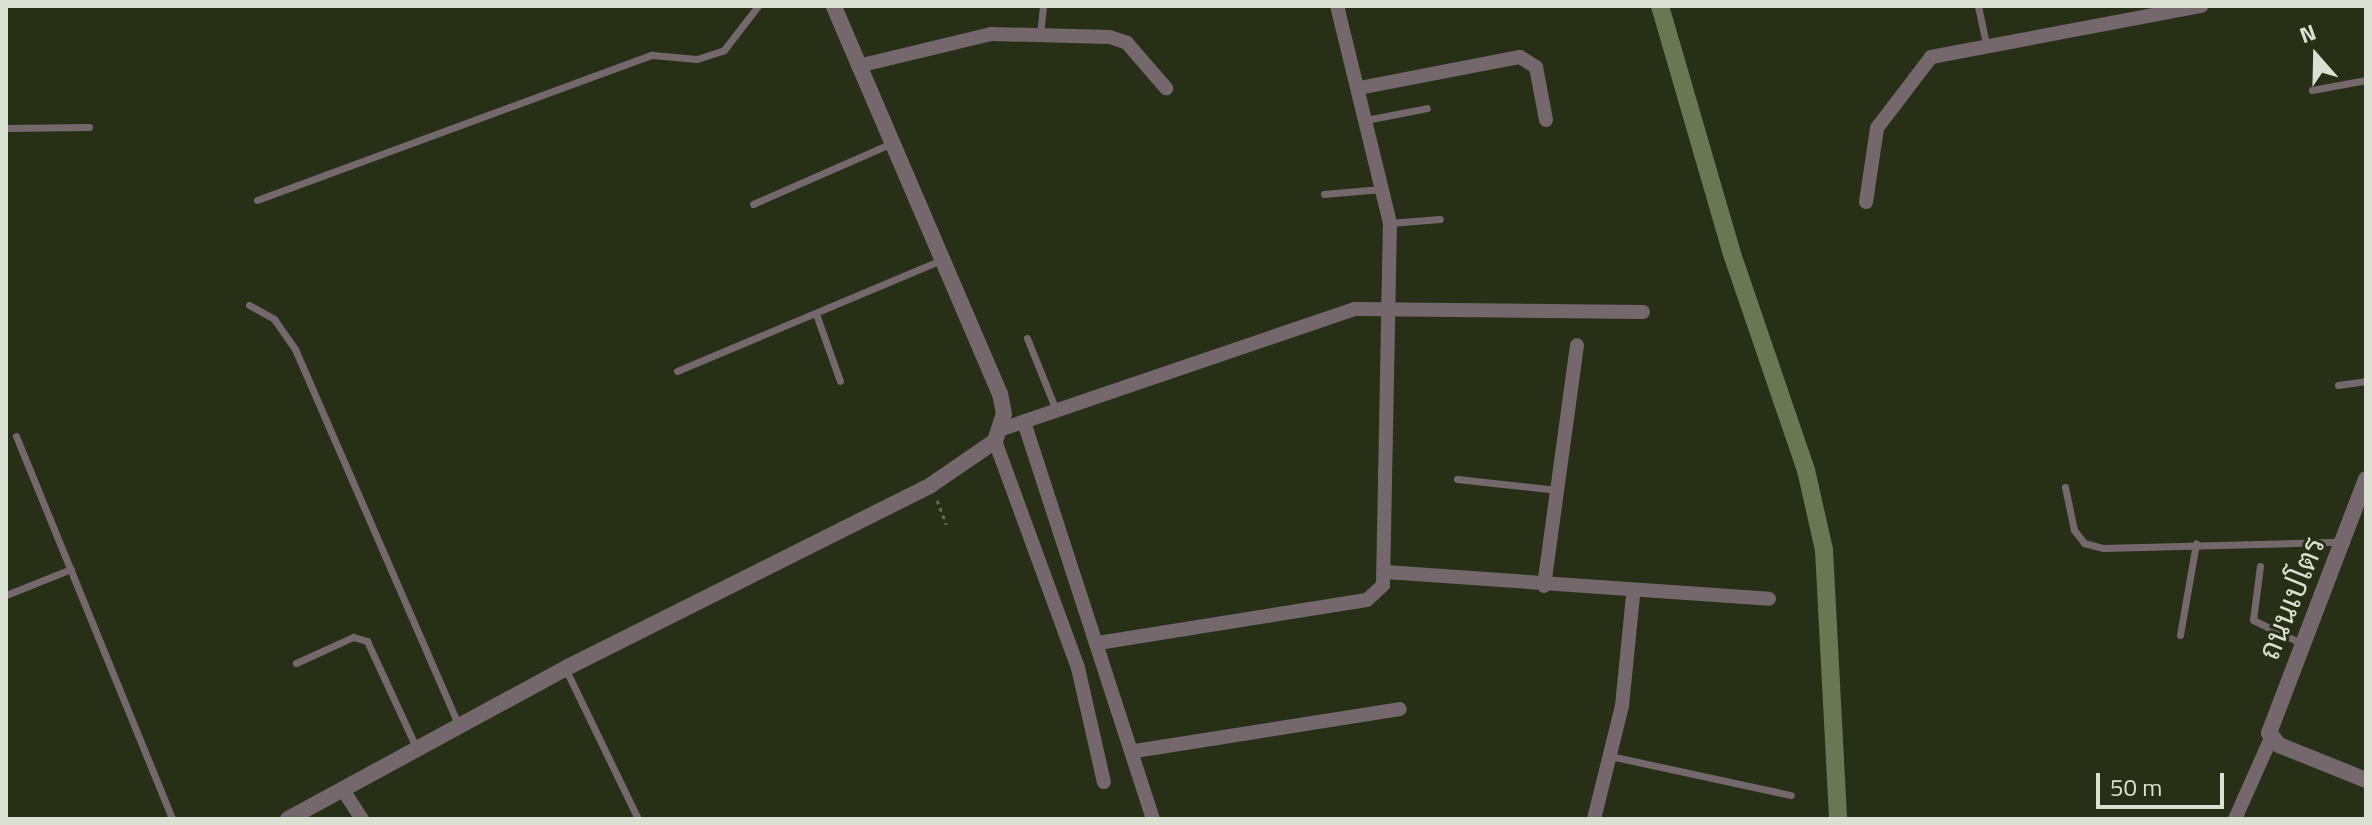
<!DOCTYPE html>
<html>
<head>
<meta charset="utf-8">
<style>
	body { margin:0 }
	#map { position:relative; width:2372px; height:825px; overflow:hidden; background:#273017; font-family:"Titillium Web",Sarabun,sans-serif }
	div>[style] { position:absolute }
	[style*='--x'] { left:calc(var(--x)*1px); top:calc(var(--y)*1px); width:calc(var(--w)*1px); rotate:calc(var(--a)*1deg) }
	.canal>* { height:18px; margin:-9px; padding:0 9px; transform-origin:9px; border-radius:9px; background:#697852 }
	.path>* { height:3px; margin-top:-1.5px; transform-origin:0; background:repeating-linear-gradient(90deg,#616a54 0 4px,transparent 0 8px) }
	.service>* { height:7px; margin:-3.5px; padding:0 3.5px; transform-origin:3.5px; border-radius:3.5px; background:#75686d }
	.minor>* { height:14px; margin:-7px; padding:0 7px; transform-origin:7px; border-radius:7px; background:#75686d }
	.tertiary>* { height:16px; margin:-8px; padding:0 8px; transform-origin:8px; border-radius:8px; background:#75686d }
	span { translate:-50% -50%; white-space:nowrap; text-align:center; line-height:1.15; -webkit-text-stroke:6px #273017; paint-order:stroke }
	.street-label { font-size:30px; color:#dbe1d2 }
	.frame { position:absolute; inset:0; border:8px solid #dbe1d2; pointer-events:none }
	.north { position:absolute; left:2276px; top:16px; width:80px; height:80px; -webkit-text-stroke:6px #273017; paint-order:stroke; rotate:340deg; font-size:22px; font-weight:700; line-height:32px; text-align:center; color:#dbe1d2 }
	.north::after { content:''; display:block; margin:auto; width:28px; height:36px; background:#dbe1d2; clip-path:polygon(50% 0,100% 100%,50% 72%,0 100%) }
	.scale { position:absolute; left:2096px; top:773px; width:128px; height:36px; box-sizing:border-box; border:4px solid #dbe1d2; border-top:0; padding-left:10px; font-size:24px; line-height:28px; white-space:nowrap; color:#dbe1d2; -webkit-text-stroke:6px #273017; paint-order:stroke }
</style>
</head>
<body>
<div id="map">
	<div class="canal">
		<i style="--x:1660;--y:6;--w:255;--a:73.8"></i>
		<i style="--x:1731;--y:251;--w:231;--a:71.1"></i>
		<i style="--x:1806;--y:470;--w:82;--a:77.3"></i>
		<i style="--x:1824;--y:550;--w:269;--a:87"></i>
	</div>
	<div class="path">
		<i style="--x:937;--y:500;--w:26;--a:69"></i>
	</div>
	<div class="service">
		<i style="--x:1978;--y:6;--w:39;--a:78"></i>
		<i style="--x:1040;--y:35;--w:29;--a:-84"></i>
		<i style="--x:2312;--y:90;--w:55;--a:-10.5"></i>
		<i style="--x:1366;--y:120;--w:62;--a:-11.1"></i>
		<i style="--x:6;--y:128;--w:83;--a:-0.7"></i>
		<i style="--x:1324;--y:194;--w:57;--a:-5"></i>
		<i style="--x:257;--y:200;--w:421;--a:-20.2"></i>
		<i style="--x:652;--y:55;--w:45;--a:5.1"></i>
		<i style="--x:697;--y:59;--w:28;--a:-18"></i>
		<i style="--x:724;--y:50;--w:56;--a:-52.3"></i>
		<i style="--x:753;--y:204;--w:150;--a:-23.7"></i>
		<i style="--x:1390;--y:223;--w:50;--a:-4.6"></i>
		<i style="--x:249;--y:305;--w:29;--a:29"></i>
		<i style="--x:274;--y:319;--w:37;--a:55"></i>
		<i style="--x:295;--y:349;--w:412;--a:66.5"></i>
		<i style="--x:816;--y:314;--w:71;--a:70.3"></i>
		<i style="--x:1027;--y:338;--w:78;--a:68.1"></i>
		<i style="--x:677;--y:371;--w:286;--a:-22.8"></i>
		<i style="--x:2338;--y:385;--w:28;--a:-8"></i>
		<i style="--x:16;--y:436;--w:414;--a:67.8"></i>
		<i style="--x:1457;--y:479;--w:101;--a:6.3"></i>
		<i style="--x:2065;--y:487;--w:44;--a:78.2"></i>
		<i style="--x:2074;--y:530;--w:16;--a:52"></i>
		<i style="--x:2084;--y:543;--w:20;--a:15"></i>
		<i style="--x:2103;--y:548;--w:237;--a:-1.5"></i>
		<i style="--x:2260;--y:566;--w:54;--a:97.4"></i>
		<i style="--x:2253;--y:620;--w:53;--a:25.6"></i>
		<i style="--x:6;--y:595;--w:70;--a:-21.8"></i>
		<i style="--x:2180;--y:635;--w:93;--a:-80.1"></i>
		<i style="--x:296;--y:663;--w:63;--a:-24.5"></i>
		<i style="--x:353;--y:637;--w:15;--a:16"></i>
		<i style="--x:367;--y:641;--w:117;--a:65.2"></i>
		<i style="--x:566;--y:670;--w:165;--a:64.2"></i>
		<i style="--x:1610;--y:756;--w:185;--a:12.2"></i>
	</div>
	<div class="minor">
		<i style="--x:858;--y:66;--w:137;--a:-13.5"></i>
		<i style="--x:991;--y:34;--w:119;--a:1.4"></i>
		<i style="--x:1110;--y:37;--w:18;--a:19"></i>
		<i style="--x:1127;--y:43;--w:60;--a:49.1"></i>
		<i style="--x:1359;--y:88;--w:164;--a:-10.9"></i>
		<i style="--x:1520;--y:57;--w:19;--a:32"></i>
		<i style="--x:1536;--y:67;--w:54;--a:79.3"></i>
		<i style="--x:1866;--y:202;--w:75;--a:-81.5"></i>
		<i style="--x:1877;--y:128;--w:89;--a:-52.7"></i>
		<i style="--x:1931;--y:57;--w:275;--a:-10.7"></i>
		<i style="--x:1024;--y:422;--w:417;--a:72"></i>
		<i style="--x:1002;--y:429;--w:373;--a:-18.8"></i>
		<i style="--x:1355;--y:309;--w:288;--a:0.6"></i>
		<i style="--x:995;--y:441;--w:242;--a:69.9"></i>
		<i style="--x:1078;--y:668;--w:117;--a:77.2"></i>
		<i style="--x:1386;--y:572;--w:384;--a:4"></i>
		<i style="--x:1544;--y:586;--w:243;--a:-82.2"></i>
		<i style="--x:1098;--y:643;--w:272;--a:-9.1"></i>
		<i style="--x:1367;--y:600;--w:22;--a:-43"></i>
		<i style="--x:1383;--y:585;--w:362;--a:-88.9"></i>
		<i style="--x:1390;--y:223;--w:223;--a:-103.7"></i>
		<i style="--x:1135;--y:751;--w:268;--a:-9"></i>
		<i style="--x:343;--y:790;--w:35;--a:57"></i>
		<i style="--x:1594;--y:819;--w:116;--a:-76.1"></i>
		<i style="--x:1622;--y:706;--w:112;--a:-84.3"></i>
		<i style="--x:2235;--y:819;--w:89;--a:-66"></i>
	</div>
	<div class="tertiary">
		<i style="--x:2366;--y:479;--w:272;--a:110.9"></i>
		<i style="--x:2269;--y:733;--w:16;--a:50"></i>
		<i style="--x:2279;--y:745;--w:94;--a:21.9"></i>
		<i style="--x:288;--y:819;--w:316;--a:-28.5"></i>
		<i style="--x:566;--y:668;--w:408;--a:-26.6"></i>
		<i style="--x:931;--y:485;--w:78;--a:-34.5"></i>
		<i style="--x:995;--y:441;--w:28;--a:-72"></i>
		<i style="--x:1004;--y:414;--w:20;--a:-101"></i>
		<i style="--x:1000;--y:394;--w:422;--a:-113.2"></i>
	</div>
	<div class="street-label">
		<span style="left:2291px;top:598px;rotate:-68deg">ถนนเปโตร</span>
	</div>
	<div class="frame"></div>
	<div class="north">N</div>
	<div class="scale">50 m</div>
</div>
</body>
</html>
